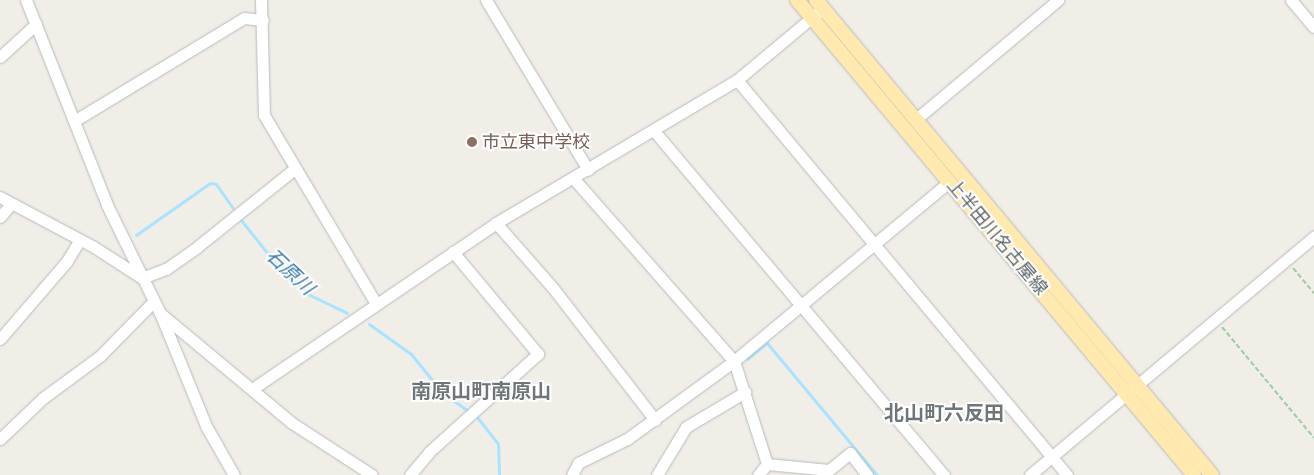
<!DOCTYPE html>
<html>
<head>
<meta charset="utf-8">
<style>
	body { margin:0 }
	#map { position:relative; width:1314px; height:475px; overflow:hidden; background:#f1eee7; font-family:"DejaVu Sans","Noto Sans JP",sans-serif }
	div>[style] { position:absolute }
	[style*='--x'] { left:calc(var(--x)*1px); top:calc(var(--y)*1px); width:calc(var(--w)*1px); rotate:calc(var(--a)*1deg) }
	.stream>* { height:3px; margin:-1.5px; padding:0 1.5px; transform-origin:1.5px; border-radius:1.5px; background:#a9e3ff }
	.path>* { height:2px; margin-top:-1px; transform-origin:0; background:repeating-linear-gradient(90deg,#9ccea5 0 5px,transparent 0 7.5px) }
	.roads { filter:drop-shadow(0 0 1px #b7babe) drop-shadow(0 0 1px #b7babe) }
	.minor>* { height:11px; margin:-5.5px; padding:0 5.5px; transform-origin:5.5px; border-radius:5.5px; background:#fff }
	.major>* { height:14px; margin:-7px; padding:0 7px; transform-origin:7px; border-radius:7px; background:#ffe9ae }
	.dots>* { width:14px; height:14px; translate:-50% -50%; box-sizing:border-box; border:2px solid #fff; border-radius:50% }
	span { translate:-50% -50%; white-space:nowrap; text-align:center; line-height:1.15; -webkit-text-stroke:4px #fff; paint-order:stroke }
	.education-label { font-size:18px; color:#785e54 }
	.left { translate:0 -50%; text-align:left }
	.street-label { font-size:18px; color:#5e6468 }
	.water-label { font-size:19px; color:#387aa7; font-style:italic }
	.quarter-label { font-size:20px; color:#6f767a; font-weight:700 }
</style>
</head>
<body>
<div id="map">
	<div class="stream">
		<i style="--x:241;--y:220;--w:56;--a:51.5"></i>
		<i style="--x:276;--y:264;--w:46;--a:42.4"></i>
		<i style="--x:310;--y:295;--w:41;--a:25.9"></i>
		<i style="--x:136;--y:235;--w:90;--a:-35.1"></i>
		<i style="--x:210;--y:183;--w:6;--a:9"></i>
		<i style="--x:216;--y:184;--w:29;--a:55"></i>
		<i style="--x:369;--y:324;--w:52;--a:35.5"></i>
		<i style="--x:411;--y:354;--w:49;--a:50.8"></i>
		<i style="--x:442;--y:392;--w:31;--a:36"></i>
		<i style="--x:747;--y:359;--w:26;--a:-39"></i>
		<i style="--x:767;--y:343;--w:172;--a:50.2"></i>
		<i style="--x:477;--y:417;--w:34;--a:52"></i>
		<i style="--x:498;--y:444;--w:31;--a:88"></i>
	</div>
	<div class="path">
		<i style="--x:1293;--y:268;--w:33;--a:50"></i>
		<i style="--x:1222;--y:327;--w:144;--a:50.3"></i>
	</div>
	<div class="roads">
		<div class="minor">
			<i style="--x:26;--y:0;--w:220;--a:68.4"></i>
			<i style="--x:107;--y:205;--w:120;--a:63.9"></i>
			<i style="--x:160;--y:313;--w:122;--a:67.8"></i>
			<i style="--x:206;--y:426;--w:56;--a:60.3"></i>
			<i style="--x:261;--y:0;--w:115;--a:88.5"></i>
			<i style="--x:264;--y:115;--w:220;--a:59.3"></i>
			<i style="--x:486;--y:0;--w:198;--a:59"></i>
			<i style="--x:1291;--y:0;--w:35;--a:50"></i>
			<i style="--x:0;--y:57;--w:49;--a:-42.5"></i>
			<i style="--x:737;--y:80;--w:515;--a:50.12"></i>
			<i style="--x:915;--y:120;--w:187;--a:-40"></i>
			<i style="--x:74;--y:121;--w:199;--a:-31.2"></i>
			<i style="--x:244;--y:18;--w:19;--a:6"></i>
			<i style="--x:655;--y:132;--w:449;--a:49.9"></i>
			<i style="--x:574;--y:179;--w:242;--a:48.7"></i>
			<i style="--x:734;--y:361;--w:108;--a:72.2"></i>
			<i style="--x:767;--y:464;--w:14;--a:129"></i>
			<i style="--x:0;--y:197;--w:106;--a:28"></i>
			<i style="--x:94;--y:247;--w:57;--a:32.9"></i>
			<i style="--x:0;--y:217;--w:16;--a:-50"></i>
			<i style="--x:496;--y:223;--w:86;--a:48.8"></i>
			<i style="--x:553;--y:288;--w:167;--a:52.3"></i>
			<i style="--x:142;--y:278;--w:26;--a:-21"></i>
			<i style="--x:166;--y:269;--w:38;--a:-35"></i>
			<i style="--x:197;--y:247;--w:123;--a:-38.7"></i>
			<i style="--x:161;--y:314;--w:170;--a:39.8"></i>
			<i style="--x:292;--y:423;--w:95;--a:33"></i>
			<i style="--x:0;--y:339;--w:103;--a:-49.3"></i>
			<i style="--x:67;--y:261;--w:23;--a:-59"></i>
			<i style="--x:252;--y:389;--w:295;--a:-34.2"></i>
			<i style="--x:496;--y:223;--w:280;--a:-30.7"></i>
			<i style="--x:737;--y:80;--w:112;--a:-39.9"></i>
			<i style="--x:0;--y:439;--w:59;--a:-43.6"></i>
			<i style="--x:43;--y:398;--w:71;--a:-36.4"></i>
			<i style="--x:100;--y:356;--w:74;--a:-45.5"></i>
			<i style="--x:767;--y:464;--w:62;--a:5.5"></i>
			<i style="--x:829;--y:470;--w:27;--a:-39"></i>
			<i style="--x:850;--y:453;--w:28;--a:52"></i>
			<i style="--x:410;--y:475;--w:30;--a:-50"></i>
			<i style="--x:429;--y:452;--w:147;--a:-42"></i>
			<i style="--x:538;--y:354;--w:133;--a:-129.8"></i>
			<i style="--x:572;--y:475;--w:13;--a:-63"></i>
			<i style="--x:578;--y:463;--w:55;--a:-26.1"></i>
			<i style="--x:627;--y:439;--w:132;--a:-36.1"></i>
			<i style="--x:734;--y:361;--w:281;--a:-39.8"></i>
			<i style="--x:657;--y:475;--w:56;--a:-58.9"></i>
			<i style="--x:686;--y:427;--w:69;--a:-30.7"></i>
			<i style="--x:1030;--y:475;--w:371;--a:-40"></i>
		</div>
		<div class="major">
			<i style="--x:797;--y:0;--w:619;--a:50.11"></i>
			<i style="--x:816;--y:0;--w:618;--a:50.18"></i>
		</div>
	</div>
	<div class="dots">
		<i style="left:472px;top:142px;background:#8d6e63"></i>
	</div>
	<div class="education-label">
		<span class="left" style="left:482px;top:142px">市立東中学校</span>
	</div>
	<div class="street-label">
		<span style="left:997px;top:237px;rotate:50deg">上半田川名古屋線</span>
	</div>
	<div class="water-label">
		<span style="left:290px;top:272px;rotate:43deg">石原川</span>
	</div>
	<div class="quarter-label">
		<span style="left:481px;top:391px">南原山町南原山</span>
		<span style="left:944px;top:413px">北山町六反田</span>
	</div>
</div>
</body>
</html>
